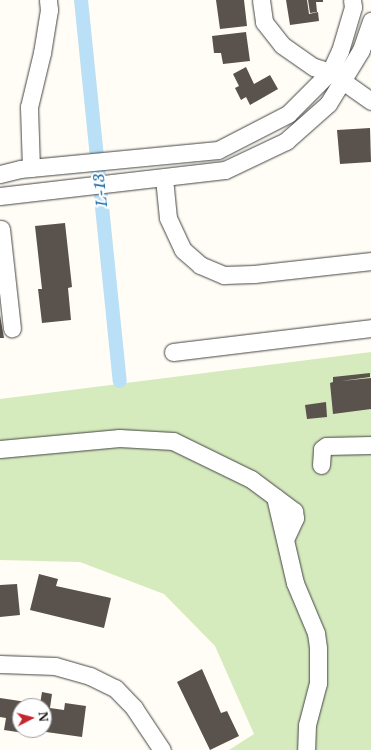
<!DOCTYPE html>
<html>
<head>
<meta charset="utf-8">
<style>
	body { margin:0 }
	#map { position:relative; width:371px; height:750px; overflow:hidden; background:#fffdf5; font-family:"Libre Baskerville",serif }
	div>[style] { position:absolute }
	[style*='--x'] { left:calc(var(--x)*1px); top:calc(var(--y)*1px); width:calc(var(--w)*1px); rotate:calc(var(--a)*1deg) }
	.green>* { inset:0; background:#d5ebbd }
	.canal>* { height:14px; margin:-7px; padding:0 7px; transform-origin:7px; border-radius:7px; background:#b9e0f7 }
	.building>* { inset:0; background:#5a524d }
	.roads { filter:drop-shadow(0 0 1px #444) drop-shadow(0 0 1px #444) }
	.minor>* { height:17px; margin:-8.5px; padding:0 8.5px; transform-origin:8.5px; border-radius:8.5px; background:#fff }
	span { translate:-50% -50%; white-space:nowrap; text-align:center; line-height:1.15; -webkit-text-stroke:4px #fff; paint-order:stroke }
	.water-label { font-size:15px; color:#1768a6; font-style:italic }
	.north { position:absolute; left:12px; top:698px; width:40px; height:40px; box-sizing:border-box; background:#fff; border:1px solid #a0a0a0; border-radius:50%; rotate:84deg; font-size:11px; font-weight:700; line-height:16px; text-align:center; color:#111 }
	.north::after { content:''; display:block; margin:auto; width:14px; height:18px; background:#c4262e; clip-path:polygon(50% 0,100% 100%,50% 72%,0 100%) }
</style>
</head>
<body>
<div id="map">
	<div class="green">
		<i style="clip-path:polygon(371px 352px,371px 750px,229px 750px,254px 734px,215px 646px,164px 594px,80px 562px,0 560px,0 399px)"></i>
	</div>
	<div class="canal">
		<i style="--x:81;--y:0;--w:383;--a:84.2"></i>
	</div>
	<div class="building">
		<i style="clip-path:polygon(216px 0,244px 0,247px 26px,220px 29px)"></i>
		<i style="clip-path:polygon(286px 0,307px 0,309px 14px,318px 12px,319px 21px,290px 25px)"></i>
		<i style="clip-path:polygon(308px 0,323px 0,323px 2px,316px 2px,317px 12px,310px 13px)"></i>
		<i style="clip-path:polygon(246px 32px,250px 61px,223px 64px,221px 53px,214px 53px,212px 36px)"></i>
		<i style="clip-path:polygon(246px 67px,254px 84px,270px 75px,278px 89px,250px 105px,246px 97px,241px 100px,235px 88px,239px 86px,233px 74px)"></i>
		<i style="clip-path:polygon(370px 128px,371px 162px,340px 164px,337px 130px)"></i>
		<i style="clip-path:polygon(65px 223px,72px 287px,68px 288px,71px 320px,42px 323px,38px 289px,42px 289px,35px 226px)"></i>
		<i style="clip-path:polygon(0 315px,4px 338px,0 338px)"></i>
		<i style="clip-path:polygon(370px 373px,370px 377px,341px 381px,371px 378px,371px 409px,333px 414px,330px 383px,333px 382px,333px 377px)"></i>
		<i style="clip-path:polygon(326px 402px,327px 417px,307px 419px,305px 405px)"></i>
		<i style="clip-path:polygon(39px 574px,58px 579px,56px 586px,111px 598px,104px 628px,30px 610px)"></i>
		<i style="clip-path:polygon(17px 584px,20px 615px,0 617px,0 585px)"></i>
		<i style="clip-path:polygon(202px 669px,221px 713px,227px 711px,239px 736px,210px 750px,177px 682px)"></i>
		<i style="clip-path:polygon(42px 692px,52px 694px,50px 708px,64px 710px,65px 703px,86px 706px,82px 737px,39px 731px,44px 730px,44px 706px,20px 706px,20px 730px,38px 730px,37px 735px,4px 730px,6px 718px,0 717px,0 698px,40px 704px)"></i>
	</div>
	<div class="roads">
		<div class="minor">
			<i style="--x:261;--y:0;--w:22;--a:82"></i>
			<i style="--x:264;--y:22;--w:29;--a:52"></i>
			<i style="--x:282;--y:45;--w:39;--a:35"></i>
			<i style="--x:314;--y:67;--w:17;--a:17"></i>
			<i style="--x:330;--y:72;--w:50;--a:35.3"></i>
			<i style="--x:31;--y:168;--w:61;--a:-91.9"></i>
			<i style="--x:29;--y:107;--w:56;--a:-76.5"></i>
			<i style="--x:42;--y:53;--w:44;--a:-80.8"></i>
			<i style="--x:49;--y:10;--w:10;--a:-96"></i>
			<i style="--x:0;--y:174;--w:21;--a:-14"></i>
			<i style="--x:20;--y:169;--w:199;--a:-5.5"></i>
			<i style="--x:218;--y:150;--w:79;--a:-27.2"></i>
			<i style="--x:288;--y:114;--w:59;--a:-45"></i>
			<i style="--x:330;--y:72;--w:23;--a:-65"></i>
			<i style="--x:340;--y:51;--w:46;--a:-73.5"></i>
			<i style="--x:353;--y:7;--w:7;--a:-98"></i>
			<i style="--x:164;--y:178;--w:40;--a:84.3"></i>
			<i style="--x:168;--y:218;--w:35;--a:65"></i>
			<i style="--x:183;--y:250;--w:23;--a:41"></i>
			<i style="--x:200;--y:265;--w:26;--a:23"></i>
			<i style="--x:224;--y:275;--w:30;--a:-2"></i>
			<i style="--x:254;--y:274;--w:118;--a:-6.3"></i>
			<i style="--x:0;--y:196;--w:226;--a:-6.6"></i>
			<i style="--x:225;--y:170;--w:68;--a:-25.4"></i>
			<i style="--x:286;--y:141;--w:56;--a:-41.4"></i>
			<i style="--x:328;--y:104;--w:63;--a:-58.6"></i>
			<i style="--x:361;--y:50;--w:31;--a:-71"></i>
			<i style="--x:1;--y:229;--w:100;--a:83.7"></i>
			<i style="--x:173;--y:352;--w:199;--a:-6.9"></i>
			<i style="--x:0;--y:449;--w:120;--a:-5.3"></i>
			<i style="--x:119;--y:438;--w:54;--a:3.2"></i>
			<i style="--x:173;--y:441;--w:87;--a:26"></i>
			<i style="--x:251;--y:479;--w:54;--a:36.7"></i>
			<i style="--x:294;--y:511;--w:7;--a:82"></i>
			<i style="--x:295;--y:518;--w:23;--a:115"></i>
			<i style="--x:321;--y:465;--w:16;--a:-86"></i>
			<i style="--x:322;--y:449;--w:5;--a:-37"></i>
			<i style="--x:326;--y:446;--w:45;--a:-1.3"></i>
			<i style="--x:275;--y:497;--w:88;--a:76.9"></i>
			<i style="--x:295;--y:583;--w:54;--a:67.2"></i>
			<i style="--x:316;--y:633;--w:15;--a:82"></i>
			<i style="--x:318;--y:648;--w:35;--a:90"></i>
			<i style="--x:318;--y:683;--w:43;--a:104.7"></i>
			<i style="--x:307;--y:725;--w:25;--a:92"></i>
			<i style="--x:0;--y:664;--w:55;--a:2.1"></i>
			<i style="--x:55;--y:666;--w:36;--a:16"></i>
			<i style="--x:90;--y:676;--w:28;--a:26"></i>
			<i style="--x:115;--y:688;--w:28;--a:46"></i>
			<i style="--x:134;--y:708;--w:50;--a:56.3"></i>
		</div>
	</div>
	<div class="water-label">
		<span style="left:100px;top:190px;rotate:-96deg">L-13</span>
	</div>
	<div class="north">N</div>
</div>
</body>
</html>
